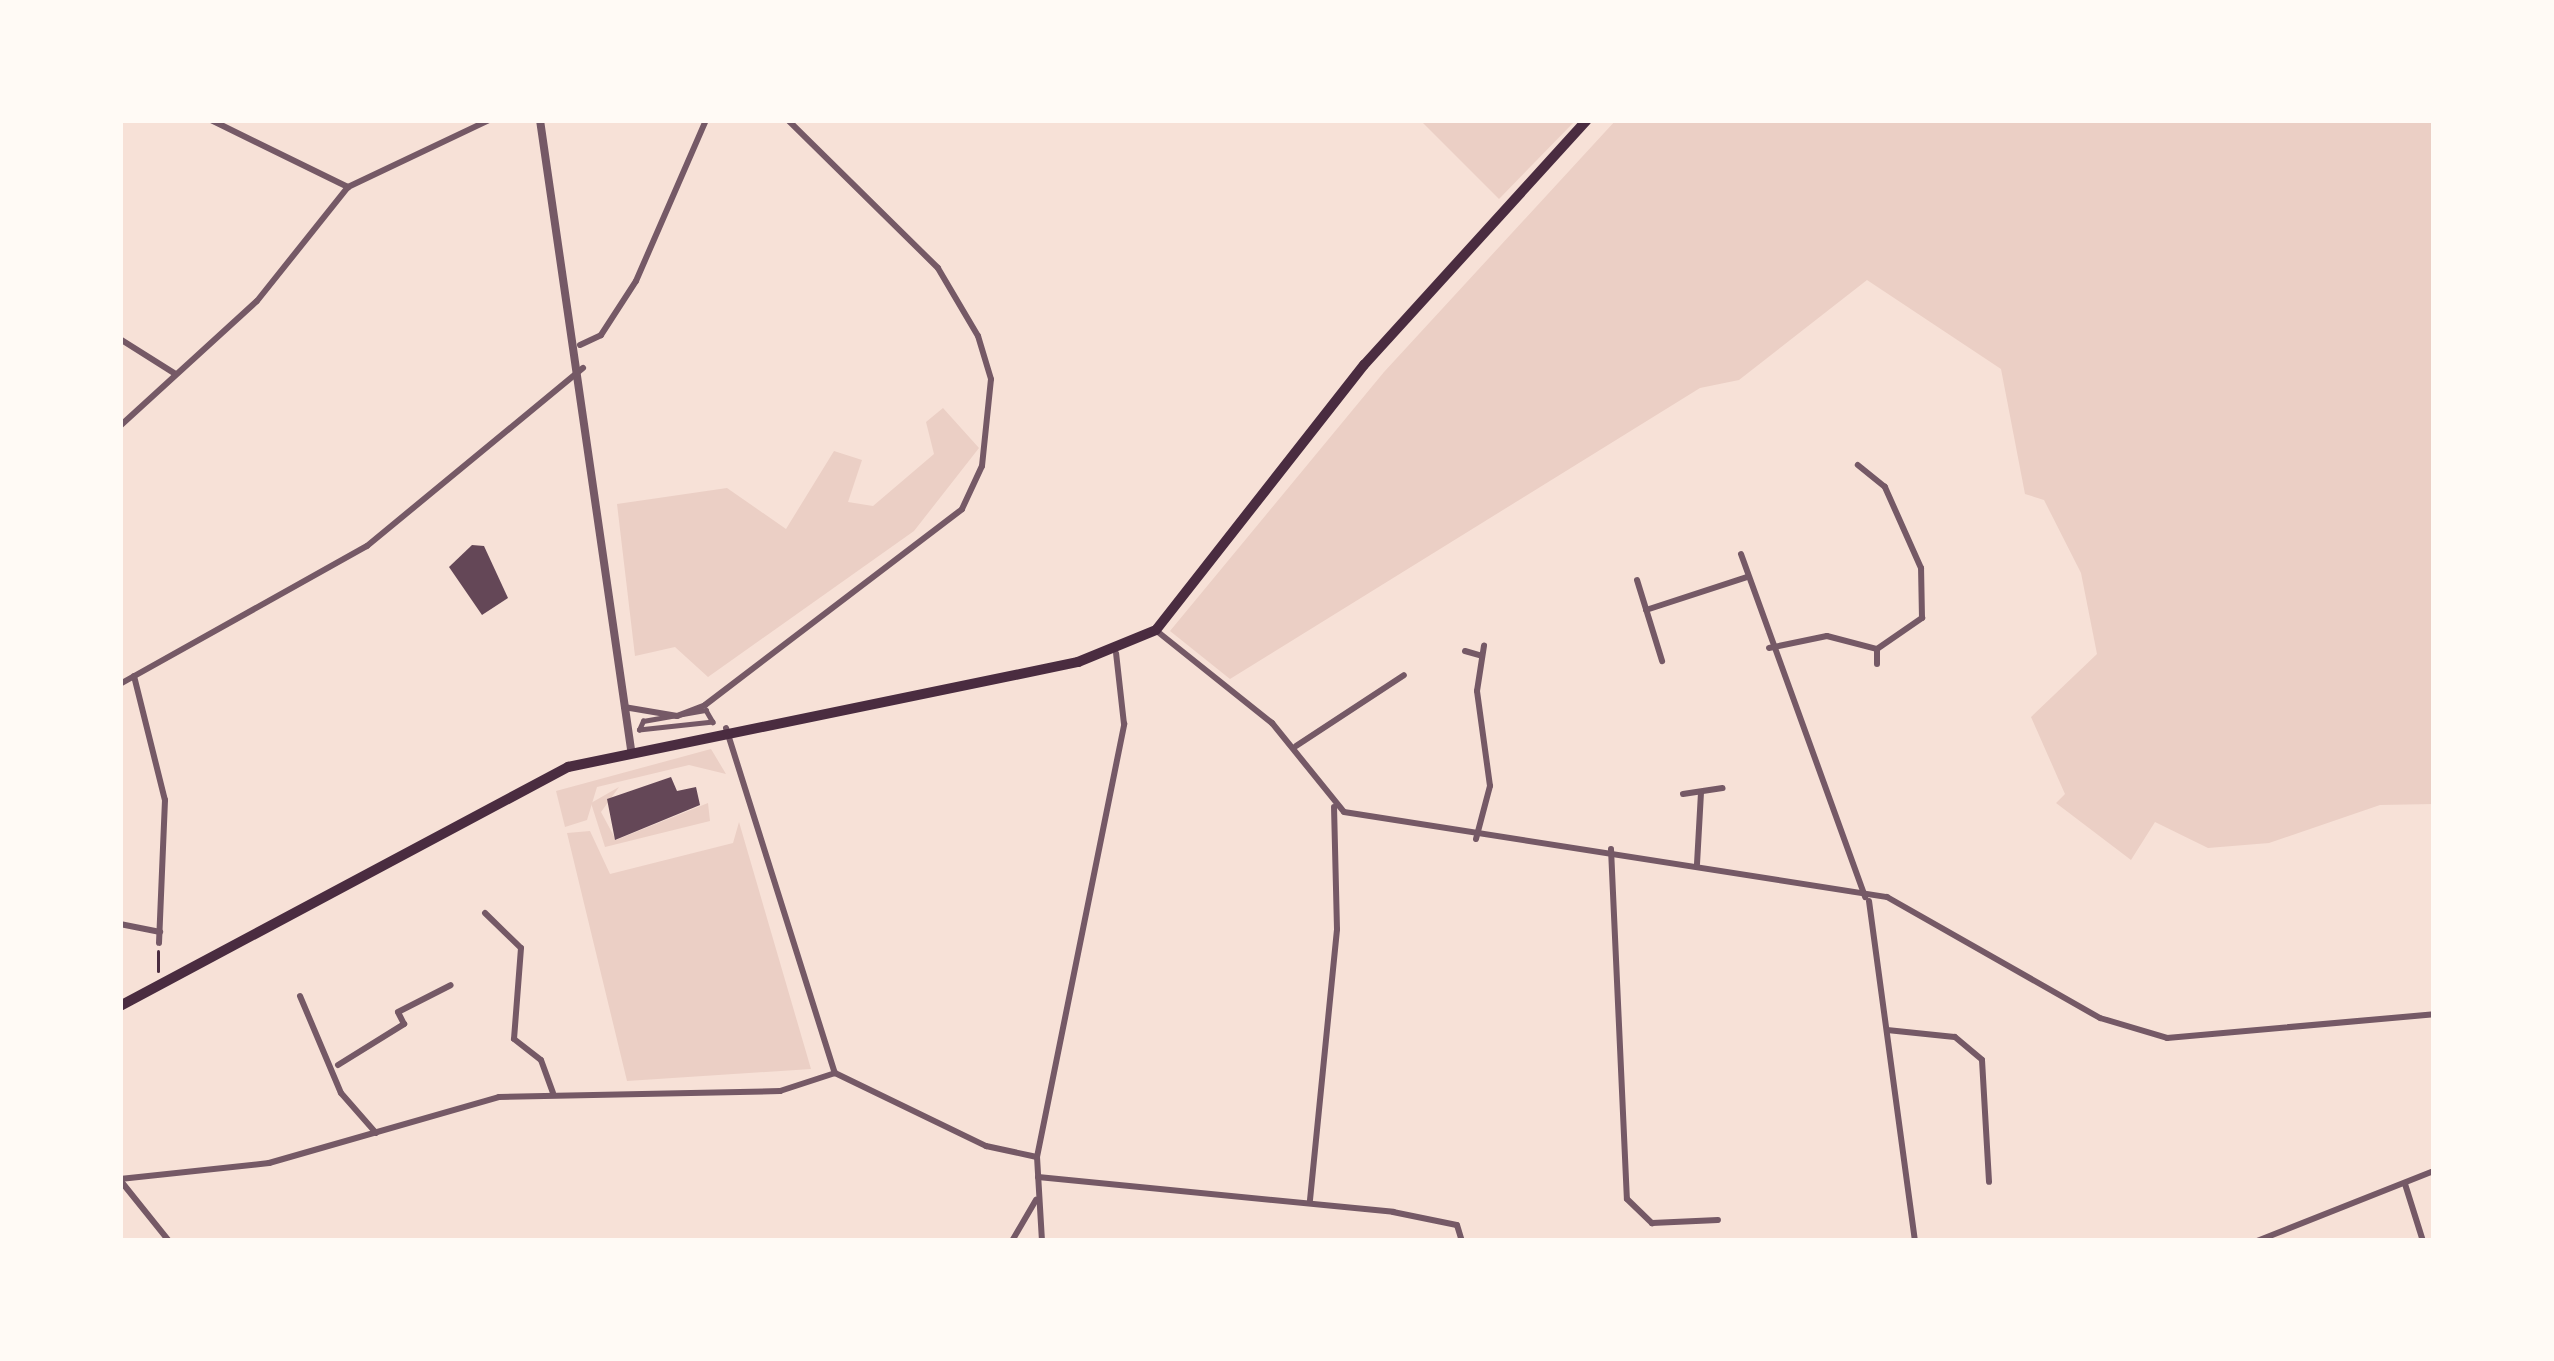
<!DOCTYPE html>
<html>
<head>
<meta charset="utf-8">
<style>
	body { margin:0 }
	#map { position:relative; width:2554px; height:1361px; overflow:hidden; background:#f7e1d7; font-family:"Noto Serif",serif }
	div>[style] { position:absolute }
	[style*='--x'] { left:calc(var(--x)*1px); top:calc(var(--y)*1px); width:calc(var(--w)*1px); rotate:calc(var(--a)*1deg) }
	.green>* { inset:0; background:#ebcfc5 }
	.building>* { inset:0; background:#644757 }
	.path>* { height:3px; margin:-1.5px; padding:0 1.5px; transform-origin:1.5px; border-radius:1.5px; background:#4a2c40 }
	.pedestrian>* { height:4.5px; margin:-2.25px; padding:0 2.25px; transform-origin:2.25px; border-radius:2.25px; background:#755966 }
	.minor>* { height:6px; margin:-3px; padding:0 3px; transform-origin:3px; border-radius:3px; background:#755966 }
	.tertiary>* { height:8px; margin:-4px; padding:0 4px; transform-origin:4px; border-radius:4px; background:#755966 }
	.trunk>* { height:10px; margin:-5px; padding:0 5px; transform-origin:5px; border-radius:5px; background:#4a2c40 }
	span { translate:-50% -50%; white-space:nowrap; text-align:center; line-height:1.15; -webkit-text-stroke:9px #fffaf5; paint-order:stroke }
	.frame { position:absolute; inset:0; border:123px solid #fffaf5; pointer-events:none }
</style>
</head>
<body>
<div id="map">
	<div class="green">
		<i style="clip-path:polygon(1420px 120px,1576px 120px,1499px 199px)"></i>
		<i style="clip-path:polygon(1616px 120px,2434px 120px,2434px 804px,2380px 805px,2269px 843px,2208px 848px,2155px 822px,2131px 860px,2056px 803px,2065px 794px,2031px 717px,2097px 654px,2081px 573px,2044px 500px,2025px 494px,2001px 369px,1867px 280px,1739px 380px,1700px 388px,1230px 679px,1170px 631px,1384px 372px)"></i>
		<i style="clip-path:polygon(943px 408px,979px 448px,914px 531px,708px 677px,675px 647px,635px 656px,617px 504px,727px 488px,786px 529px,834px 451px,862px 460px,848px 502px,873px 506px,934px 454px,926px 422px)"></i>
		<i style="clip-path:polygon(711px 749px,726px 774px,689px 765px,597px 787px,587px 820px,565px 827px,556px 791px)"></i>
		<i style="clip-path:polygon(619px 787px,601px 812px,616px 840px,708px 803px,710px 821px,605px 847px,591px 803px)"></i>
		<i style="clip-path:polygon(739px 822px,811px 1069px,627px 1081px,567px 833px,590px 831px,610px 874px,733px 843px)"></i>
	</div>
	<div class="building">
		<i style="clip-path:polygon(472px 545px,484px 546px,508px 598px,482px 615px,449px 567px)"></i>
		<i style="clip-path:polygon(671px 777px,677px 791px,696px 787px,700px 805px,615px 840px,607px 799px)"></i>
	</div>
	<div class="path">
		<i style="--x:158;--y:971;--w:20;--a:-90"></i>
	</div>
	<div class="pedestrian">
		<i style="--x:706;--y:710;--w:14;--a:60"></i>
		<i style="--x:713;--y:722;--w:74;--a:173.8"></i>
		<i style="--x:639;--y:730;--w:10;--a:-66"></i>
		<i style="--x:643;--y:721;--w:64;--a:-9.9"></i>
	</div>
	<div class="minor">
		<i style="--x:211;--y:120;--w:153;--a:26.1"></i>
		<i style="--x:120;--y:339;--w:64;--a:32.2"></i>
		<i style="--x:580;--y:345;--w:23;--a:-25"></i>
		<i style="--x:601;--y:335;--w:64;--a:-57.1"></i>
		<i style="--x:636;--y:281;--w:176;--a:-66.5"></i>
		<i style="--x:120;--y:426;--w:185;--a:-42.4"></i>
		<i style="--x:257;--y:301;--w:146;--a:-51.4"></i>
		<i style="--x:348;--y:187;--w:156;--a:-25.4"></i>
		<i style="--x:1741;--y:554;--w:365;--a:70.1"></i>
		<i style="--x:1637;--y:580;--w:85;--a:72.8"></i>
		<i style="--x:1646;--y:610;--w:106;--a:-18.1"></i>
		<i style="--x:1158;--y:632;--w:146;--a:38.6"></i>
		<i style="--x:1272;--y:723;--w:114;--a:51"></i>
		<i style="--x:1344;--y:812;--w:550;--a:8.9"></i>
		<i style="--x:1887;--y:897;--w:245;--a:29.6"></i>
		<i style="--x:2100;--y:1018;--w:70;--a:16.6"></i>
		<i style="--x:2167;--y:1038;--w:268;--a:-5.1"></i>
		<i style="--x:1769;--y:648;--w:59;--a:-11.7"></i>
		<i style="--x:1827;--y:636;--w:52;--a:14.6"></i>
		<i style="--x:1877;--y:649;--w:55;--a:-34.6"></i>
		<i style="--x:1922;--y:618;--w:50;--a:-91.1"></i>
		<i style="--x:1921;--y:568;--w:89;--a:-114"></i>
		<i style="--x:1885;--y:487;--w:35;--a:-141"></i>
		<i style="--x:1877;--y:649;--w:15;--a:90"></i>
		<i style="--x:1465;--y:651;--w:15;--a:16"></i>
		<i style="--x:134;--y:676;--w:128;--a:76"></i>
		<i style="--x:165;--y:800;--w:143;--a:92.4"></i>
		<i style="--x:120;--y:684;--w:283;--a:-29.2"></i>
		<i style="--x:367;--y:546;--w:280;--a:-39.5"></i>
		<i style="--x:624;--y:707;--w:54;--a:9.6"></i>
		<i style="--x:677;--y:716;--w:30;--a:-21"></i>
		<i style="--x:705;--y:705;--w:323;--a:-37.3"></i>
		<i style="--x:962;--y:509;--w:47;--a:-65.1"></i>
		<i style="--x:982;--y:466;--w:87;--a:-84.1"></i>
		<i style="--x:991;--y:379;--w:45;--a:-106.8"></i>
		<i style="--x:978;--y:336;--w:79;--a:-120.5"></i>
		<i style="--x:938;--y:268;--w:211;--a:-135.4"></i>
		<i style="--x:726;--y:728;--w:362;--a:72.5"></i>
		<i style="--x:835;--y:1073;--w:168;--a:25.8"></i>
		<i style="--x:986;--y:1146;--w:52;--a:12.2"></i>
		<i style="--x:1296;--y:746;--w:129;--a:-33.3"></i>
		<i style="--x:1683;--y:794;--w:40;--a:-8.5"></i>
		<i style="--x:1476;--y:839;--w:55;--a:-75.2"></i>
		<i style="--x:1490;--y:786;--w:96;--a:-97.8"></i>
		<i style="--x:1477;--y:691;--w:46;--a:-81.2"></i>
		<i style="--x:1611;--y:849;--w:350;--a:87.4"></i>
		<i style="--x:1627;--y:1199;--w:35;--a:44"></i>
		<i style="--x:1652;--y:1223;--w:66;--a:-2.6"></i>
		<i style="--x:1697;--y:864;--w:71;--a:-86.8"></i>
		<i style="--x:1869;--y:901;--w:343;--a:82.3"></i>
		<i style="--x:485;--y:913;--w:50;--a:44.2"></i>
		<i style="--x:521;--y:948;--w:91;--a:94.4"></i>
		<i style="--x:514;--y:1039;--w:34;--a:38"></i>
		<i style="--x:541;--y:1060;--w:35;--a:70"></i>
		<i style="--x:120;--y:924;--w:41;--a:11.3"></i>
		<i style="--x:300;--y:996;--w:105;--a:67.1"></i>
		<i style="--x:341;--y:1093;--w:53;--a:48.8"></i>
		<i style="--x:1887;--y:1030;--w:68;--a:5.9"></i>
		<i style="--x:1955;--y:1037;--w:35;--a:40"></i>
		<i style="--x:1982;--y:1060;--w:122;--a:86.7"></i>
		<i style="--x:338;--y:1065;--w:78;--a:-31.8"></i>
		<i style="--x:404;--y:1024;--w:13;--a:-117"></i>
		<i style="--x:398;--y:1012;--w:59;--a:-27"></i>
		<i style="--x:1038;--y:1177;--w:357;--a:5.6"></i>
		<i style="--x:1393;--y:1212;--w:65;--a:11.5"></i>
		<i style="--x:1457;--y:1225;--w:17;--a:73"></i>
		<i style="--x:120;--y:1179;--w:150;--a:-6.1"></i>
		<i style="--x:269;--y:1163;--w:239;--a:-16"></i>
		<i style="--x:499;--y:1097;--w:281;--a:-1.2"></i>
		<i style="--x:780;--y:1091;--w:58;--a:-18.1"></i>
		<i style="--x:120;--y:1180;--w:78;--a:51.2"></i>
		<i style="--x:2405;--y:1184;--w:60;--a:72.5"></i>
		<i style="--x:1310;--y:1200;--w:272;--a:-84.3"></i>
		<i style="--x:1337;--y:929;--w:122;--a:-91.4"></i>
		<i style="--x:1012;--y:1241;--w:48;--a:-59.7"></i>
		<i style="--x:1042;--y:1241;--w:84;--a:-93.4"></i>
		<i style="--x:1037;--y:1157;--w:442;--a:-78.6"></i>
		<i style="--x:1124;--y:724;--w:71;--a:-96.4"></i>
		<i style="--x:2257;--y:1241;--w:190;--a:-21.6"></i>
	</div>
	<div class="tertiary">
		<i style="--x:540;--y:120;--w:636;--a:81.77"></i>
	</div>
	<div class="trunk">
		<i style="--x:120;--y:1006;--w:508;--a:-28.08"></i>
		<i style="--x:568;--y:767;--w:521;--a:-11.63"></i>
		<i style="--x:1078;--y:662;--w:84;--a:-22.3"></i>
		<i style="--x:1156;--y:630;--w:337;--a:-51.9"></i>
		<i style="--x:1364;--y:365;--w:331;--a:-47.7"></i>
	</div>
	<div class="frame"></div>
</div>
</body>
</html>
